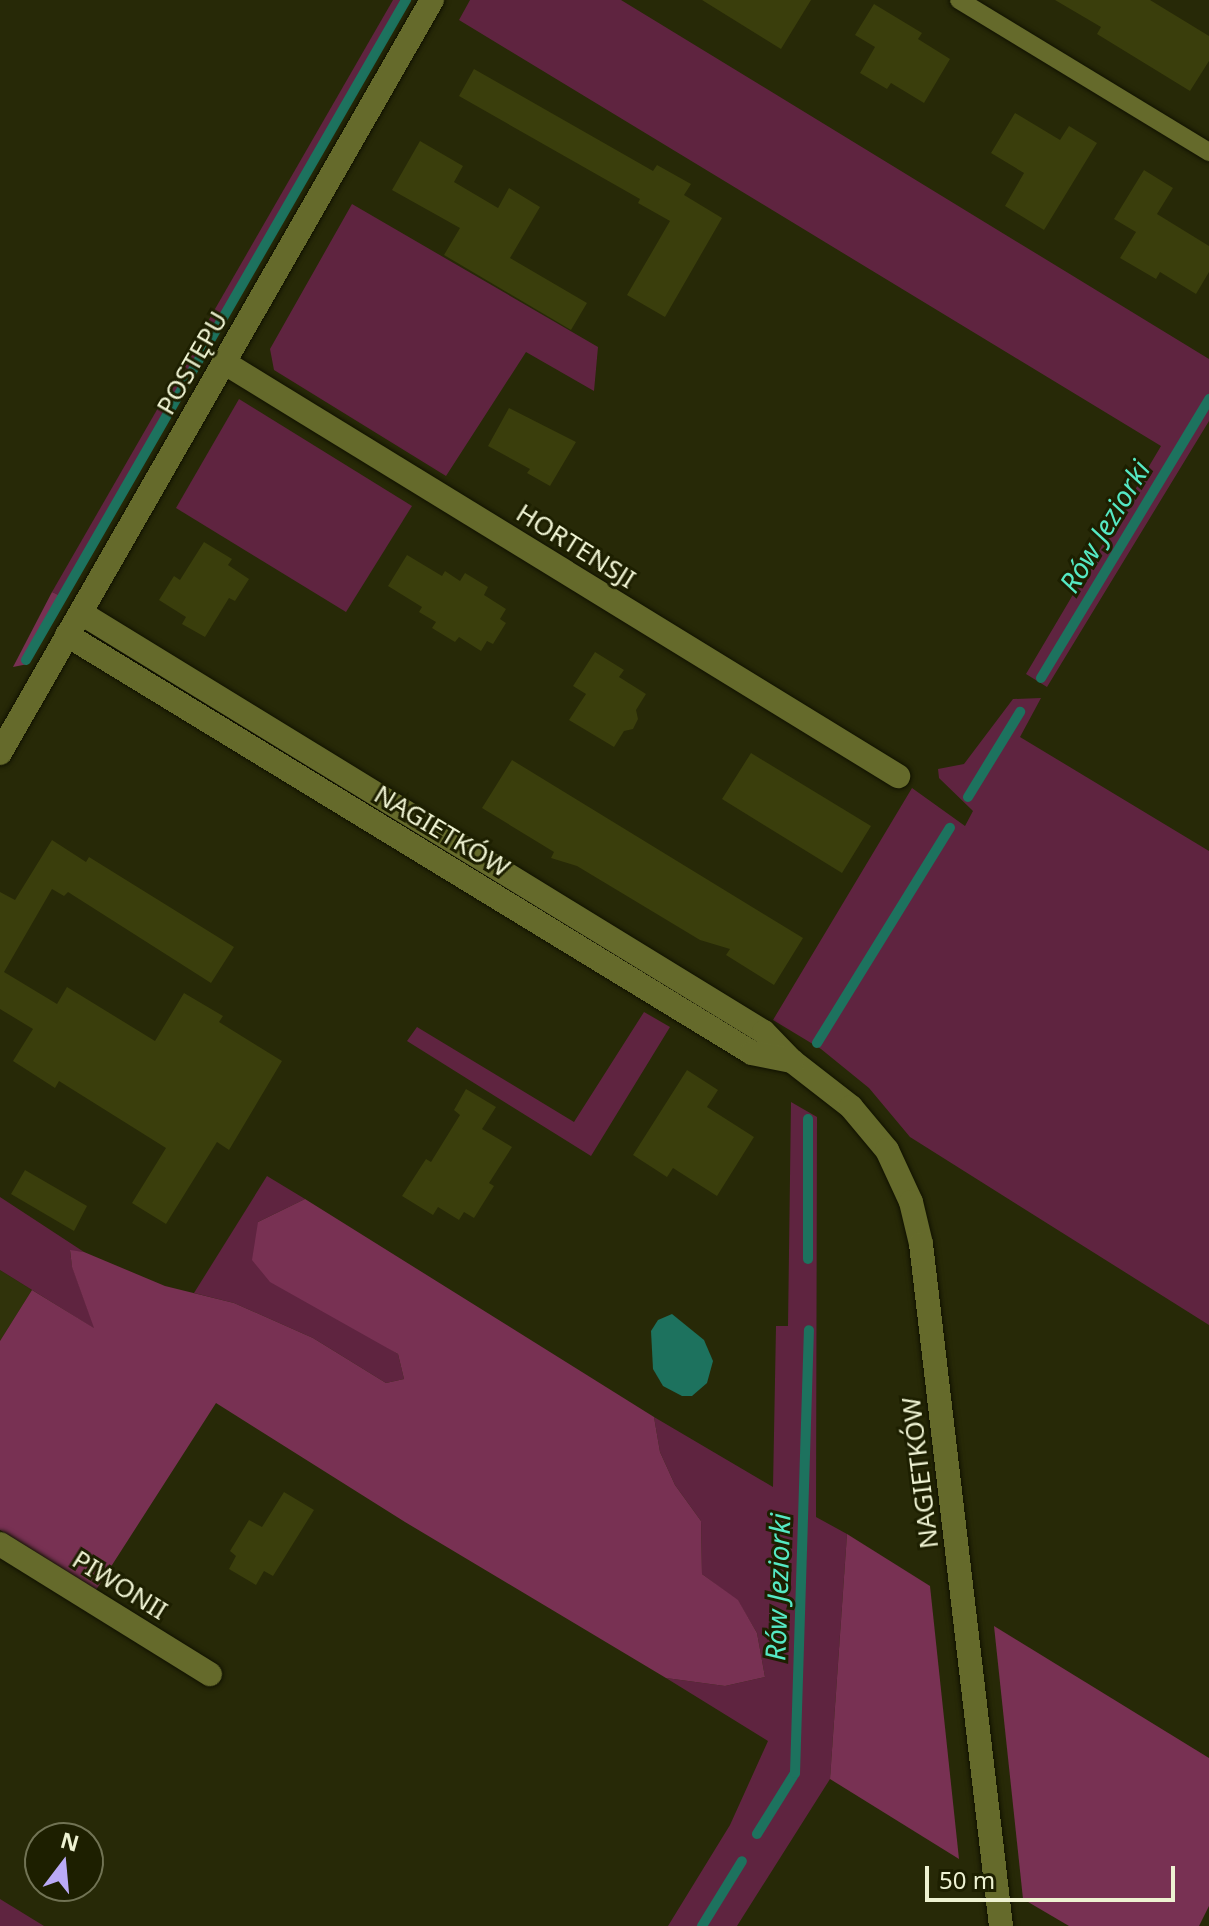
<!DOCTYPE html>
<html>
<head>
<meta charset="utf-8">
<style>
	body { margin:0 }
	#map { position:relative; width:1209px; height:1926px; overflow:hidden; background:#272907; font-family:"Noto Sans",sans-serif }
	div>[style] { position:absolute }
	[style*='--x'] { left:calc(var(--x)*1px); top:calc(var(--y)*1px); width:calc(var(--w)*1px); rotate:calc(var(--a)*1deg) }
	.built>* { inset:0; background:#30330b }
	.green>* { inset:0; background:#5f2440 }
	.forest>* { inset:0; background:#783153 }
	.water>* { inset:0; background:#1d725e }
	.stream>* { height:10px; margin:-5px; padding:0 5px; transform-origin:5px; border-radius:5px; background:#1d725e }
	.building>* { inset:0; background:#3a3e0c }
	.roads { filter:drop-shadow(0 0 2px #101101) drop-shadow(0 0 2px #101101) }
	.service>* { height:18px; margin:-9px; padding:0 9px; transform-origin:9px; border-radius:9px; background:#656a2b }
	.minor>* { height:24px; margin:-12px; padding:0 12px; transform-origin:12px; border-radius:12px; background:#656a2b }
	span { translate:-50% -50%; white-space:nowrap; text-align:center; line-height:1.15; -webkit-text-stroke:6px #1d1f00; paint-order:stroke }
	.street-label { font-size:26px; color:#eef2d2 }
	.water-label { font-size:28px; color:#55e9c4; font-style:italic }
	.north { position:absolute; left:24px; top:1822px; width:80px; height:80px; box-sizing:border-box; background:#1d1f00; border:2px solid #717354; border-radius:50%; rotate:16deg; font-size:22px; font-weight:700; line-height:32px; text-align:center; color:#eef2d2 }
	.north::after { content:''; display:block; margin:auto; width:28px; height:36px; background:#baaaf6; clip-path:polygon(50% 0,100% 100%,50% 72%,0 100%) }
	.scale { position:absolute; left:925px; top:1866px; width:250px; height:36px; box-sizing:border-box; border:4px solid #eef2d2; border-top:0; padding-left:10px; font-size:24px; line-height:28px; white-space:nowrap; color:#eef2d2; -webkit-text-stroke:6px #1d1f00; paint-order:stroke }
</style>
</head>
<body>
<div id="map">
	<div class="built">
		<i style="clip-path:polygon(0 1270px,32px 1290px,0 1341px)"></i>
	</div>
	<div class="green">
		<i style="clip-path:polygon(393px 0,409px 0,65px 598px,52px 592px)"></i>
		<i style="clip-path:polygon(470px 0,621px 0,1209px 359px,1209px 421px,1047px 687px,1026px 674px,1161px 446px,459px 20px)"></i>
		<i style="clip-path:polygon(352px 204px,598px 347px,594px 391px,526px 352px,446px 476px,274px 370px,270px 349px)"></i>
		<i style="clip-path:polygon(239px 399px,412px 506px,346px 612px,176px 508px)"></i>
		<i style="clip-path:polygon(1041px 698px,1020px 737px,1209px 851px,1209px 1325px,910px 1137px,869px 1088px,821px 1049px,773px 1020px,912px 788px,965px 826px,973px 811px,939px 778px,938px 769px,964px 764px,1013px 699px)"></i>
		<i style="clip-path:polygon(644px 1012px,670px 1027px,591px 1156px,407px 1041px,417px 1027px,574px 1122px)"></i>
		<i style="clip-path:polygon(791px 1102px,817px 1117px,816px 1517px,847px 1534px,830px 1779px,737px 1926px,668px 1926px,730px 1825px,768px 1741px,666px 1678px,725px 1686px,765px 1677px,757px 1633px,738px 1601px,702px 1574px,701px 1521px,675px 1485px,660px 1452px,654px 1417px,773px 1487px,776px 1326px,788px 1326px)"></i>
		<i style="clip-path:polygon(267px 1176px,305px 1199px,258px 1222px,368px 1335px,398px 1354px,404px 1379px,386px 1383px,313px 1338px,234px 1303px,194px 1293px)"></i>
		<i style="clip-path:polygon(0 1197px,84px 1252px,70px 1251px,72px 1266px,95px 1329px,0 1270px)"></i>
		<i style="clip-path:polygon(0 1899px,44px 1926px,0 1926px)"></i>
	</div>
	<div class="forest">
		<i style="clip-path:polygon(52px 592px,65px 598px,28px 664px,13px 667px)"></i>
		<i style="clip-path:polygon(305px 1199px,654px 1417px,660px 1452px,675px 1485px,701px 1521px,702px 1574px,738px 1600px,757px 1633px,765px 1677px,725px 1686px,666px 1678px,405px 1522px,216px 1403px,96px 1590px,0 1530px,0 1341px,32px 1290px,94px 1328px,72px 1267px,70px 1250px,84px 1252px,165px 1286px,234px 1303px,313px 1338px,386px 1383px,404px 1379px,398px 1354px,270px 1282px,252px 1260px,258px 1222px)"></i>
		<i style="clip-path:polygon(847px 1534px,930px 1586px,959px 1859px,830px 1779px)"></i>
		<i style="clip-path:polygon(994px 1626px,1209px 1758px,1209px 1906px,1199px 1926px,1069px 1926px,1023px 1899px)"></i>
	</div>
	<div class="water">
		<i style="clip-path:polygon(672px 1314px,704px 1340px,713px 1361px,707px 1383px,692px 1396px,682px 1396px,663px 1386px,653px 1369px,651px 1331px,658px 1320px)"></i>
	</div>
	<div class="stream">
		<i style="--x:26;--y:660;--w:762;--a:-60.07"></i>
		<i style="--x:1041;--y:678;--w:326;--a:-58.9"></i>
		<i style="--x:968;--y:797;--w:100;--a:-58.5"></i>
		<i style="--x:817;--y:1043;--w:253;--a:-58.3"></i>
		<i style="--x:808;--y:1119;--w:140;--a:90"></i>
		<i style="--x:757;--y:1834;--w:72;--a:-58.1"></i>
		<i style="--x:795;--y:1773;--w:443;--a:-88.2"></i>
		<i style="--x:702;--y:1926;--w:76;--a:-58.4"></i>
	</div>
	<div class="building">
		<i style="clip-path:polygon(702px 0,811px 0,781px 49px)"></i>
		<i style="clip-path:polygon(1055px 0,1150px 0,1209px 36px,1209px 61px,1190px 91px,1097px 34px,1101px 27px)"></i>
		<i style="clip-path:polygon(874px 4px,922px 33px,918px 39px,950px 59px,924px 103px,891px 83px,887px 89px,860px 73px,875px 47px,855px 35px)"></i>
		<i style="clip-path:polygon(474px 69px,653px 171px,657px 165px,691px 184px,684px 195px,722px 218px,665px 317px,627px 295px,670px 221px,638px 203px,640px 199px,459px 96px)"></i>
		<i style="clip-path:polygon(1015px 113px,1060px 140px,1069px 126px,1097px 143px,1044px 230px,1005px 206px,1024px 173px,991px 153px)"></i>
		<i style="clip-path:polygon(420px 141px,463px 166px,454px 182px,498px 208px,509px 188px,540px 207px,510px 258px,587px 303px,571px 330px,444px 255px,460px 228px,392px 190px)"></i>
		<i style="clip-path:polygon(1144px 170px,1173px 188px,1157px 214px,1209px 246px,1209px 272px,1196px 294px,1160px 272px,1156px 279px,1120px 258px,1136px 232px,1114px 219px)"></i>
		<i style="clip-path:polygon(509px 408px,576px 442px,550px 486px,527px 473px,530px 469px,488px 446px)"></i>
		<i style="clip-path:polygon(204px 542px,232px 559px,228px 565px,249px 579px,235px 601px,229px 598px,205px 637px,182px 624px,186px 617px,159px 600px,174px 576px,180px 580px)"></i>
		<i style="clip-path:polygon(407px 555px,442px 576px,445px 571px,460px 581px,465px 573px,488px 587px,484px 595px,506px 609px,500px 619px,506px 623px,493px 644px,487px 641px,481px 651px,459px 637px,455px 642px,432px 628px,436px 622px,419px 612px,422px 607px,388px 586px)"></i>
		<i style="clip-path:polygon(595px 652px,624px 670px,619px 677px,646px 694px,636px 710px,638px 719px,633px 729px,624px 731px,614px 747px,569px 720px,586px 694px,573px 686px)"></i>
		<i style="clip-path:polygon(751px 753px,871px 826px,842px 873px,722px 799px)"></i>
		<i style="clip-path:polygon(512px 760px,803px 938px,774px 985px,726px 955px,730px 949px,700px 940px,577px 866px,551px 858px,554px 852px,482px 808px)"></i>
		<i style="clip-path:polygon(52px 840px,86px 862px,89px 857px,234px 947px,211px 983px,68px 892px,64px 896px,52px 889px,4px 972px,57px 1004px,67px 987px,155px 1041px,184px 993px,223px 1016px,219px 1022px,282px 1061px,229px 1150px,217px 1142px,166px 1224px,132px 1203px,166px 1148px,59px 1081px,55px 1088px,13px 1061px,33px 1029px,0 1009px,0 892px,15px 900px)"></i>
		<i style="clip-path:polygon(687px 1070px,718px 1090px,707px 1107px,754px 1137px,717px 1196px,673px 1168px,667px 1177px,633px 1155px)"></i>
		<i style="clip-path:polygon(466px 1089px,496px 1107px,482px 1129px,512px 1147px,489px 1183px,494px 1186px,474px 1218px,464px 1212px,459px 1220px,438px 1207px,433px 1215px,402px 1196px,426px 1159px,431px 1162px,460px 1115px,454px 1110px)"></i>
		<i style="clip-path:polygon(25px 1170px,87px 1206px,74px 1231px,11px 1194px)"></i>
		<i style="clip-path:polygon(284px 1492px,314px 1510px,273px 1576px,264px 1571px,256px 1585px,229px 1569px,236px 1556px,230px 1551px,249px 1520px,262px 1527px)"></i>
	</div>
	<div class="roads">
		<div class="service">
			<i style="--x:959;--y:0;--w:293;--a:31.3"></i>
		</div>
		<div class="minor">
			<i style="--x:225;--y:363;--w:790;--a:31.54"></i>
			<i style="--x:81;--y:613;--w:801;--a:31.53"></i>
			<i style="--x:764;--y:1032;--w:40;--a:46"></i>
			<i style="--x:792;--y:1061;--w:75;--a:37.9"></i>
			<i style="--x:851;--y:1107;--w:56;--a:50.1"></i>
			<i style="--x:887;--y:1150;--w:57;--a:65.2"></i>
			<i style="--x:911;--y:1202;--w:43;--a:76.6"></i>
			<i style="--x:921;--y:1244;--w:687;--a:83.31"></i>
			<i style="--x:67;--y:635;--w:802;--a:31.39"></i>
			<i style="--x:752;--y:1053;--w:41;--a:11.3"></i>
			<i style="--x:0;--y:753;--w:868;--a:-60.16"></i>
			<i style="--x:0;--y:1544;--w:247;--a:31.8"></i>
		</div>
	</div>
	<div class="street-label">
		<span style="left:192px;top:363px;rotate:-60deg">POSTĘPU</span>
		<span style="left:576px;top:546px;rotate:32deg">HORTENSJI</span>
		<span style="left:442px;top:831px;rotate:31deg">NAGIETKÓW</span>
		<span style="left:920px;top:1473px;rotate:-97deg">NAGIETKÓW</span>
		<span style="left:120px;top:1585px;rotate:32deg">PIWONII</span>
	</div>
	<div class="water-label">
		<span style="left:1104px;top:526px;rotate:-59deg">Rów Jeziorki</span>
		<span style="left:777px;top:1587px;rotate:-88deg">Rów Jeziorki</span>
	</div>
	<div class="north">N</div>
	<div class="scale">50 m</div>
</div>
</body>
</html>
